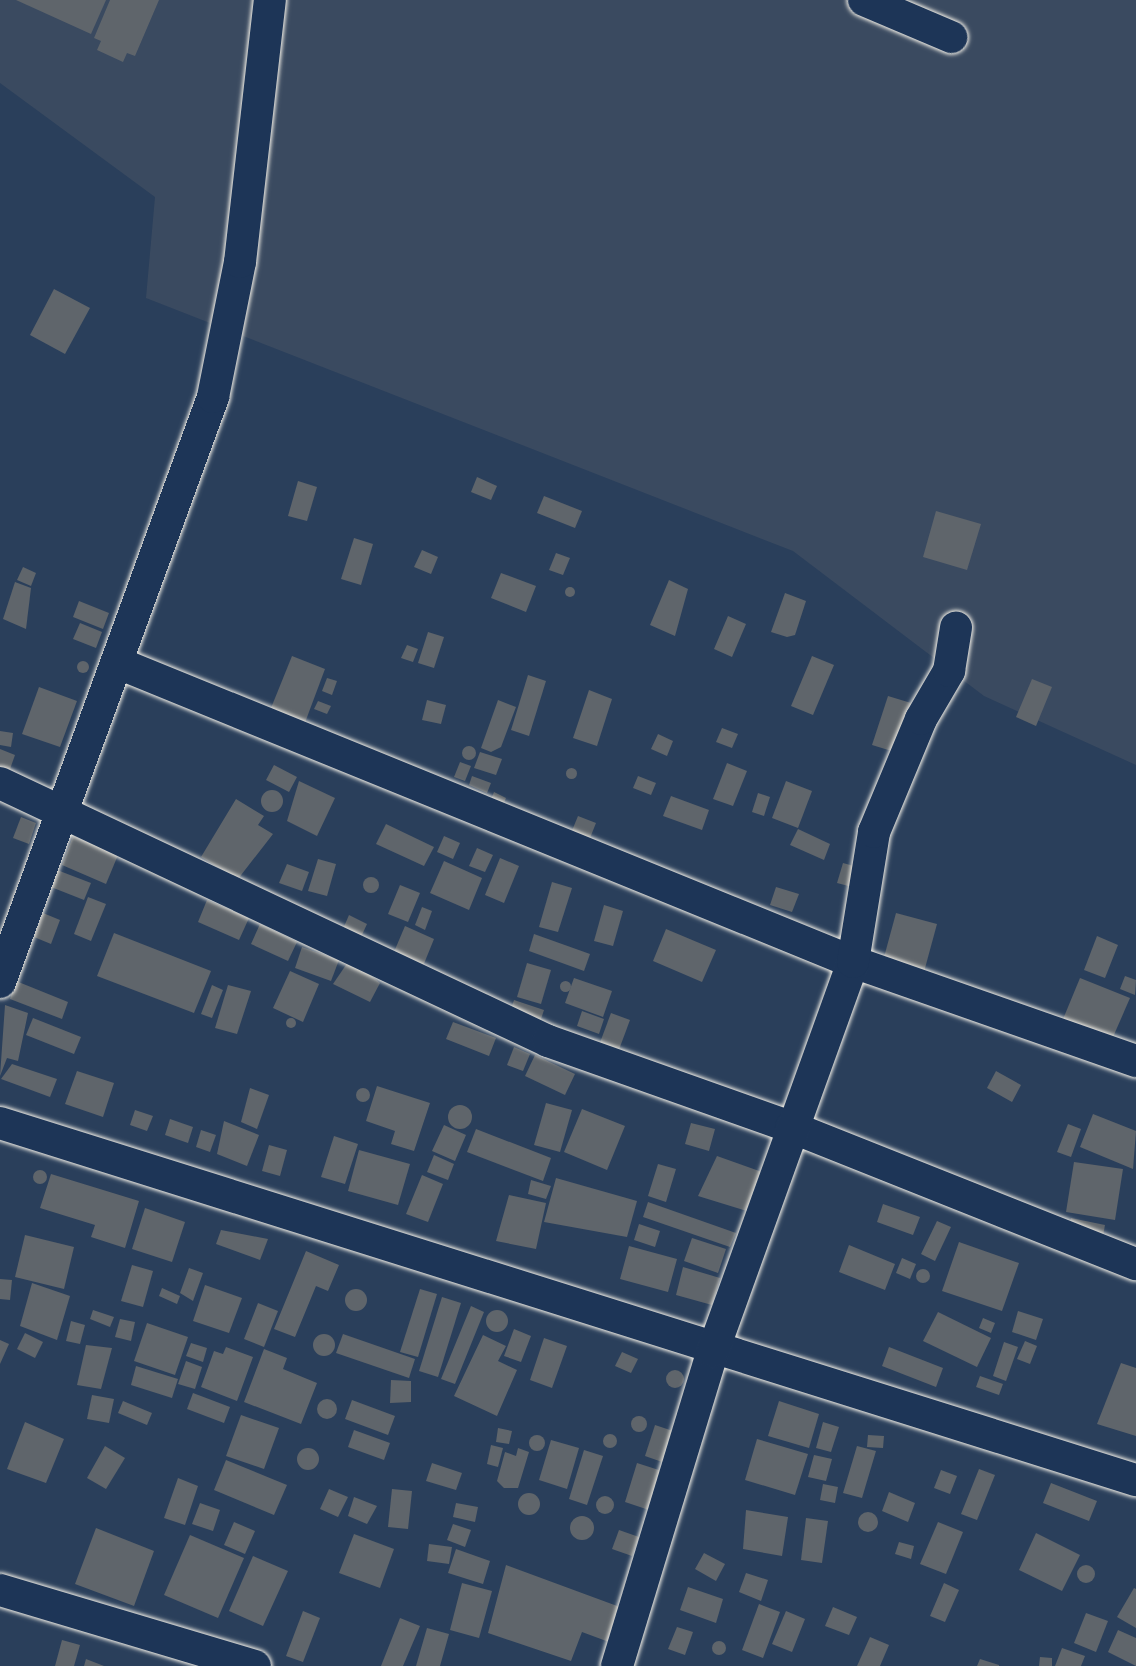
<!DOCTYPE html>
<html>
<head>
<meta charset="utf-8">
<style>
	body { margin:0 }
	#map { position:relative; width:1136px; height:1666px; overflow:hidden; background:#2a3f5b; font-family:"Playpen Sans",sans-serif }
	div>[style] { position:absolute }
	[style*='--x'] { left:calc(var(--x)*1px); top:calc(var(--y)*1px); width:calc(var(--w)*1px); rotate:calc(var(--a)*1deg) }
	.built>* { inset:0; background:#3a4a60 }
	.building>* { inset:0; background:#5f656b }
	.round { border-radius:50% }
	.roads { filter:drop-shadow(0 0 2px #f4f1e8) drop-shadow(0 0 2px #f4f1e8) }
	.street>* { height:32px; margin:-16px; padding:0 16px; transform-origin:16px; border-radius:16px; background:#1d3557 }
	span { translate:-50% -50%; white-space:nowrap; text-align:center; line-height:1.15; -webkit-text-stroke:6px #1d3557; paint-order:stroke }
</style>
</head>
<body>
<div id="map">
	<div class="built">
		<i style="clip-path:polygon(0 0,1136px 0,1136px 765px,984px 696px,793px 551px,146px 298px,155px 197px,0 83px)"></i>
	</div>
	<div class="building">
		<i style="clip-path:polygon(16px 0,106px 0,91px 34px)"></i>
		<i style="clip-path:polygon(110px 0,159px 0,135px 56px,127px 53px,123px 62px,97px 50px,101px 41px,94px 38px)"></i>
		<i style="clip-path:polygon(54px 289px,90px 308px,65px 354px,30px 335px)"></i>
		<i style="clip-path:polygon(477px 477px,497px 486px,491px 500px,471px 492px)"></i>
		<i style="clip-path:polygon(298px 481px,317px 487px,307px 521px,288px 516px)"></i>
		<i style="clip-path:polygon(544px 496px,582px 511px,575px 528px,537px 513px)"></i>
		<i style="clip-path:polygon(936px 511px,981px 524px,967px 570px,923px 557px)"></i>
		<i style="clip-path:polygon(354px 538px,373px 544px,361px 585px,341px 579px)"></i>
		<i style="clip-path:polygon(422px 550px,438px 557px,431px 574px,414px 567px)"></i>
		<i style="clip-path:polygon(556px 553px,570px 558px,563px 575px,549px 570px)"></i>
		<i style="clip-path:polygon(23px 567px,36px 573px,31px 586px,17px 580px)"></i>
		<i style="clip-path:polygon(501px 573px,536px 586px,526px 612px,491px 598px)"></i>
		<i style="clip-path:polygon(669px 580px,688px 589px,675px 636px,650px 625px)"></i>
		<i style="clip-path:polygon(15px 582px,31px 588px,26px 629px,3px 619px)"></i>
		<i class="round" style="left:565px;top:587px;width:10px;height:10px"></i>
		<i style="clip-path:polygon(785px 593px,806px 601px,795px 635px,787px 637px,771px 632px)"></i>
		<i style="clip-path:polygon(79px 601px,109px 613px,103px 629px,73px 617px)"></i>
		<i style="clip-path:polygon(728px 616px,746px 624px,732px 657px,714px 649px)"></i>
		<i style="clip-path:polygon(80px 623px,102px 632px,96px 648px,73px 639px)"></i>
		<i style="clip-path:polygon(428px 632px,444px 637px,434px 668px,418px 663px)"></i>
		<i style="clip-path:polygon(407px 645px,418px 649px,413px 662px,401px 658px)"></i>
		<i style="clip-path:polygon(292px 656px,325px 669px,303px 728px,269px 713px)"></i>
		<i style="clip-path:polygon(812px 656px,834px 665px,813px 715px,791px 706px)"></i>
		<i class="round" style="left:77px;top:661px;width:12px;height:12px"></i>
		<i style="clip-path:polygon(528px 675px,546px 681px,529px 736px,511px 730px)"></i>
		<i style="clip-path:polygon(327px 678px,337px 681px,332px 695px,322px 691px)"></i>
		<i style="clip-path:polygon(1032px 679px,1052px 687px,1036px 726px,1016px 717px)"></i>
		<i style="clip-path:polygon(39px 687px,77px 701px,60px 747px,22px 734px)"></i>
		<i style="clip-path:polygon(589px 690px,612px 699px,597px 746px,573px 738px)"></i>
		<i style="clip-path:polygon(888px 696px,911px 703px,895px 752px,872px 745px)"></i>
		<i style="clip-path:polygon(427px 700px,446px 705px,441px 724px,422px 720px)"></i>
		<i style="clip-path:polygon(498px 700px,516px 707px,501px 747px,491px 752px,481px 748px)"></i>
		<i style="clip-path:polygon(318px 701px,331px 706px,327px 714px,314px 709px)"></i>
		<i style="clip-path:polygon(722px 728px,738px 734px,732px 748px,716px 742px)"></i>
		<i style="clip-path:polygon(0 731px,13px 733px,11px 747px,0 745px)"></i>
		<i style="clip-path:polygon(658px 734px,673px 741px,667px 756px,651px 749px)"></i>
		<i class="round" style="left:462px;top:746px;width:14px;height:14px"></i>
		<i style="clip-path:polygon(0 749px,15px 755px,9px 772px,0 768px)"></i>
		<i style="clip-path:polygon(480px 752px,502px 759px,496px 775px,474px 768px)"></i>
		<i style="clip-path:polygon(460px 762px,471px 766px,465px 781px,454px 777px)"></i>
		<i style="clip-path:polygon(727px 763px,747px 771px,733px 806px,713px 799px)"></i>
		<i style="clip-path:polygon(274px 765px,297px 777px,289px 792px,266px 780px)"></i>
		<i class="round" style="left:565.5px;top:767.5px;width:11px;height:11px"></i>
		<i style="clip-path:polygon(472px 776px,491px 783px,487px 793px,469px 785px)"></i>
		<i style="clip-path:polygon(638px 776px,656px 783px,651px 795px,633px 788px)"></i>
		<i style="clip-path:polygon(299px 781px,335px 798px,317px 836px,287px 821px)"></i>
		<i style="clip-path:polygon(786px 781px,812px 791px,798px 828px,772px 818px)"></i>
		<i class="round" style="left:261px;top:790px;width:22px;height:22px"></i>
		<i style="clip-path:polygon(494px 792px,506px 798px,497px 819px,485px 814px)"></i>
		<i style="clip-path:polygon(758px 793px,770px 797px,764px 816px,752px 812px)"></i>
		<i style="clip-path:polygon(671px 796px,709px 810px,702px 830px,663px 816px)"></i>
		<i style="clip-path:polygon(236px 799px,264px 816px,258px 825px,273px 834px,238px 879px,201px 857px)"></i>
		<i style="clip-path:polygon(578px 816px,596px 823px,582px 858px,564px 850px)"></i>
		<i style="clip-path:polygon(21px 817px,36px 823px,29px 844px,13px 838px)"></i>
		<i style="clip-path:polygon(386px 824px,434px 847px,424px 866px,376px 844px)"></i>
		<i style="clip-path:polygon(798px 829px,830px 844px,824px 860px,790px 845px)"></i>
		<i style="clip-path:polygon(73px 836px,118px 855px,106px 884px,62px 865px)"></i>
		<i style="clip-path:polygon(444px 836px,460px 843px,453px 859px,437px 852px)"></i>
		<i style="clip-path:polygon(477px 848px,493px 855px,485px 872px,469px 866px)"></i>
		<i style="clip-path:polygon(500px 858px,519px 866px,504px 903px,485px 895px)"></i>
		<i style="clip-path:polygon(318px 859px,336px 864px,327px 896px,308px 891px)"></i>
		<i style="clip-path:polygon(444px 861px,482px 878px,469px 910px,430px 893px)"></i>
		<i style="clip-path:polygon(843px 863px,861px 868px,856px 888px,837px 883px)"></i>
		<i style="clip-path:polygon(287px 864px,309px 872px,302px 891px,279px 883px)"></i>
		<i style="clip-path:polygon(57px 870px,91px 883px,84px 900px,51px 887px)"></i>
		<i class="round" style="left:363px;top:877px;width:16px;height:16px"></i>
		<i style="clip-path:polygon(552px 882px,572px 888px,558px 932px,539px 927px)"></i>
		<i style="clip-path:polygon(400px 885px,420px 893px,408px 922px,388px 914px)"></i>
		<i style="clip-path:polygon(776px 887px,799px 894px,792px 912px,770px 905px)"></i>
		<i style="clip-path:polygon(88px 897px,106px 904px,91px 941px,74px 934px)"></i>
		<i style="clip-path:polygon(207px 900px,249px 918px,239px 940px,198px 922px)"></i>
		<i style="clip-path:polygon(604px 905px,623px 911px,613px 946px,594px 941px)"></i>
		<i style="clip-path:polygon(422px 907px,432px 911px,425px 930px,415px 925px)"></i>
		<i style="clip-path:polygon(43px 913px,60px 920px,51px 944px,34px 937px)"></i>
		<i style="clip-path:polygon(896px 913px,937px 924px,918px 994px,877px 983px)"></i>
		<i style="clip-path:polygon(349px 915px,367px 924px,361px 937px,343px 929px)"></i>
		<i style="clip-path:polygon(260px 924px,297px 942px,288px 961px,251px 944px)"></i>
		<i style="clip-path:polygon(405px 926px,434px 939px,421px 971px,391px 959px)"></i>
		<i style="clip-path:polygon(666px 929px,716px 950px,702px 982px,653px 961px)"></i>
		<i style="clip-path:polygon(114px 933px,211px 971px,194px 1013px,97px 976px)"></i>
		<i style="clip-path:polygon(534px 934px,590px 954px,584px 971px,529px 951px)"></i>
		<i style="clip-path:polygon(1097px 936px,1118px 945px,1105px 978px,1084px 970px)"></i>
		<i style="clip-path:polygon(302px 947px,339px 960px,331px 981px,295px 968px)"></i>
		<i style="clip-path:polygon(350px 959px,380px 983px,370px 1002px,333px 984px)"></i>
		<i style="clip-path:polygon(527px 963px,551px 970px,541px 1004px,517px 997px)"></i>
		<i style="clip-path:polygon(290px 971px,319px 984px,303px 1022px,273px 1008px)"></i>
		<i style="clip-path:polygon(1125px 976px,1136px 980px,1135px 995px,1120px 989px)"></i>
		<i style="clip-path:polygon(574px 978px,612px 991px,603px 1017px,565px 1003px)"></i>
		<i style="clip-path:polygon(1080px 978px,1130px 998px,1110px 1044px,1061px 1024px)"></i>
		<i class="round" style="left:559.5px;top:980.5px;width:11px;height:11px"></i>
		<i style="clip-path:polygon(16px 981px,68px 1002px,62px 1019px,10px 999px)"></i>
		<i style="clip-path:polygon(212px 985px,223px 990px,212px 1018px,201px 1014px)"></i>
		<i style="clip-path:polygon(228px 985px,251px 991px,237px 1034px,215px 1028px)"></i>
		<i style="clip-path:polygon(514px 1000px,544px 1010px,539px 1025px,509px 1015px)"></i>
		<i style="clip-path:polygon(5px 1005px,28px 1013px,18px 1061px,7px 1058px,0 1076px)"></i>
		<i style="clip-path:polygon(582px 1011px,604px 1019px,599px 1034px,577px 1026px)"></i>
		<i style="clip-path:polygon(611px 1013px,630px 1020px,617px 1055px,598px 1048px)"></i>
		<i style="clip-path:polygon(33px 1018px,81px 1037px,74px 1054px,26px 1035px)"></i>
		<i class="round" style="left:286px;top:1018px;width:10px;height:10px"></i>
		<i style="clip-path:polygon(453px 1022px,496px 1038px,489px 1056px,446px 1039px)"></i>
		<i style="clip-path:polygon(514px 1047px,530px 1054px,523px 1071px,507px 1065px)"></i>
		<i style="clip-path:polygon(535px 1055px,575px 1074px,565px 1095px,525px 1076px)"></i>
		<i style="clip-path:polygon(12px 1064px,57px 1079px,50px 1097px,1px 1079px)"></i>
		<i style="clip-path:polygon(77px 1071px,114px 1083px,103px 1117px,65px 1104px)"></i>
		<i style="clip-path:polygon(996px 1071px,1021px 1085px,1012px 1102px,987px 1088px)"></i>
		<i style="clip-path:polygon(377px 1086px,430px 1103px,414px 1151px,391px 1144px,395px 1131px,366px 1121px)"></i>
		<i class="round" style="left:356px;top:1088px;width:14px;height:14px"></i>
		<i style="clip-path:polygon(250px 1088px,269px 1095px,257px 1129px,241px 1122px)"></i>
		<i style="clip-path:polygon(546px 1103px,572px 1110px,560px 1152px,534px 1145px)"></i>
		<i class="round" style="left:448px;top:1105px;width:24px;height:24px"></i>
		<i style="clip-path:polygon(582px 1109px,625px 1126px,607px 1170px,564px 1152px)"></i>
		<i style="clip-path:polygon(135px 1110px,153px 1116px,147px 1131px,130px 1125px)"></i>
		<i style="clip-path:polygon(1093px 1114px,1136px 1131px,1133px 1169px,1080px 1147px)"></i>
		<i style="clip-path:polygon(170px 1119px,193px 1127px,188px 1143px,165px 1135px)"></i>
		<i style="clip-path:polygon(224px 1121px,259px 1135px,247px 1166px,217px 1154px)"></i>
		<i style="clip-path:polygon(691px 1123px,715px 1129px,709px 1151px,685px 1144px)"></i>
		<i style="clip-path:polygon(1068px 1124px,1081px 1129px,1071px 1157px,1057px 1152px)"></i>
		<i style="clip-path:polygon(444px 1125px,466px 1135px,455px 1161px,432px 1151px)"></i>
		<i style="clip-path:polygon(476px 1129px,551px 1158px,543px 1181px,467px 1152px)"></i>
		<i style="clip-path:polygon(201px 1130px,216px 1135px,210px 1152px,196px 1147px)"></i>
		<i style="clip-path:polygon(334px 1136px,358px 1144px,345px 1184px,321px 1177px)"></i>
		<i style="clip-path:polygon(269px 1145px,287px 1150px,280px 1176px,262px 1171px)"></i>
		<i style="clip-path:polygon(359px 1150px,410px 1164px,398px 1205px,348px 1191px)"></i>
		<i style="clip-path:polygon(434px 1155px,454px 1164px,448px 1180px,427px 1172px)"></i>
		<i style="clip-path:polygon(717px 1156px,762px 1172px,750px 1212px,698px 1196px)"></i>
		<i style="clip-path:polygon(1074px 1162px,1123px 1169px,1115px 1220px,1066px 1212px)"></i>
		<i style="clip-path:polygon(658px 1164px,676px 1169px,666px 1202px,648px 1196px)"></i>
		<i class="round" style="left:33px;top:1170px;width:14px;height:14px"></i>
		<i style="clip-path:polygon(51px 1174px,139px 1201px,125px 1248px,91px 1237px,95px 1225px,40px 1208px)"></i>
		<i style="clip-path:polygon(422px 1175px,443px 1184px,428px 1222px,406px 1214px)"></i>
		<i style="clip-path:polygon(556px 1178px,637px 1201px,627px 1237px,544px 1222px)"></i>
		<i style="clip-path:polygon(531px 1180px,551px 1186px,546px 1199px,528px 1194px)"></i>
		<i style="clip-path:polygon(509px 1195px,546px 1203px,536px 1249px,496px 1241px)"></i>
		<i style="clip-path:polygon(648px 1202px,736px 1233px,730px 1247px,643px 1217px)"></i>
		<i style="clip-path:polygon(883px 1204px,920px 1217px,913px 1235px,877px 1222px)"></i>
		<i style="clip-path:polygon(145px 1208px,185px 1222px,172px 1262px,132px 1249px)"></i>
		<i style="clip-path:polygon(1071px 1218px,1105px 1225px,1102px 1241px,1067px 1234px)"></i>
		<i style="clip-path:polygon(937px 1221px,951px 1227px,935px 1261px,921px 1254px)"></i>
		<i style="clip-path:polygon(639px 1224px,660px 1231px,655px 1247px,634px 1240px)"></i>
		<i style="clip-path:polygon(221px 1230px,268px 1239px,260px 1260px,216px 1244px)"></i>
		<i style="clip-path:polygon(25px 1235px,74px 1247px,64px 1289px,15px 1277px)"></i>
		<i style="clip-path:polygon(692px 1238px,726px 1249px,718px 1273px,684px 1261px)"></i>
		<i style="clip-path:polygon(959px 1242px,1019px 1263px,1002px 1311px,942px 1291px)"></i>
		<i style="clip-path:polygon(849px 1245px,895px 1264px,885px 1290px,839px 1272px)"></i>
		<i style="clip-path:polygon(629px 1246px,677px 1259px,668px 1292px,620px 1279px)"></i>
		<i style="clip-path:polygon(306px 1251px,339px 1265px,328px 1291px,316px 1286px,295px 1337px,274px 1329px)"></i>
		<i style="clip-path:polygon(902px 1258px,916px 1264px,910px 1279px,896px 1273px)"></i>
		<i style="clip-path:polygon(132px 1265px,153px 1271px,143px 1307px,121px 1301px)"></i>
		<i style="clip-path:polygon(683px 1267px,720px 1278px,712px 1305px,676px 1295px)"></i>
		<i style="clip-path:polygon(189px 1268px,203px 1273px,193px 1301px,180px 1293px)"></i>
		<i class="round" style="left:916px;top:1269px;width:14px;height:14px"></i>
		<i style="clip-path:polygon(0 1279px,12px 1280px,10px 1300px,0 1299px)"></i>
		<i style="clip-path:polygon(32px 1283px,70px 1296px,57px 1340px,20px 1326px)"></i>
		<i style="clip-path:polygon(205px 1285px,242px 1298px,229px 1333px,193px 1321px)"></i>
		<i style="clip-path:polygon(162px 1288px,180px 1296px,177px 1304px,159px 1296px)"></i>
		<i class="round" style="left:345px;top:1289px;width:22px;height:22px"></i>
		<i style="clip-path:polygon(420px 1289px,437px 1294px,418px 1357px,400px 1352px)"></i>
		<i style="clip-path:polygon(442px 1297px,461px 1303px,438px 1377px,419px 1371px)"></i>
		<i style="clip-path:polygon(258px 1303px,278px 1311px,264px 1347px,244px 1339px)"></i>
		<i style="clip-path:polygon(471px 1306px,484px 1312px,455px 1384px,441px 1379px)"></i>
		<i style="clip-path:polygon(93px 1310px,114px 1317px,110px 1327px,90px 1319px)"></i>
		<i class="round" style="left:486px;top:1310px;width:22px;height:22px"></i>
		<i style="clip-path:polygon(1018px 1311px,1043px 1319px,1036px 1340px,1012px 1332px)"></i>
		<i style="clip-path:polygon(938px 1312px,991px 1338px,977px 1367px,923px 1341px)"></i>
		<i style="clip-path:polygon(983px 1318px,995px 1323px,991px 1333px,979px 1328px)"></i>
		<i style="clip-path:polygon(120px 1319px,135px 1322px,131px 1341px,115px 1337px)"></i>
		<i style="clip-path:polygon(71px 1321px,85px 1325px,80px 1344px,66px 1341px)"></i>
		<i style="clip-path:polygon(147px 1323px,188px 1337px,175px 1375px,134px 1361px)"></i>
		<i style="clip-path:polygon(514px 1329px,531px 1336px,521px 1362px,504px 1356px)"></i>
		<i style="clip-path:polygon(25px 1333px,43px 1342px,35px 1358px,17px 1349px)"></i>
		<i class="round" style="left:313px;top:1334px;width:22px;height:22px"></i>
		<i style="clip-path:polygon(343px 1334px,415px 1359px,409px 1378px,336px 1353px)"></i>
		<i style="clip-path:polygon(483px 1335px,506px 1346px,498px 1361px,517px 1370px,497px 1416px,454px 1396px)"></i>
		<i style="clip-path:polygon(544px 1338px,567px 1346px,552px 1388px,530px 1380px)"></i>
		<i style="clip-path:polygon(0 1340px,9px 1344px,0 1364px)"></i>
		<i style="clip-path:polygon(1025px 1341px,1037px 1346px,1030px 1364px,1017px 1359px)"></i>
		<i style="clip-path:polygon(1004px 1342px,1018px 1347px,1006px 1381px,993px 1376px)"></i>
		<i style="clip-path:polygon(191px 1343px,207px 1348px,203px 1362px,186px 1356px)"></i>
		<i style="clip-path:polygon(86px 1345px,112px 1348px,101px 1389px,77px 1385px)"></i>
		<i style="clip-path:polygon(226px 1347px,253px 1357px,237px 1401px,201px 1387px,214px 1351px,223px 1354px)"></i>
		<i style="clip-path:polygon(889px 1347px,943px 1368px,936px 1387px,882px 1366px)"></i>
		<i style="clip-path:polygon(264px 1349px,287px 1358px,283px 1369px,317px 1383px,301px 1424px,244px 1402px)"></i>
		<i style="clip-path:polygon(622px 1352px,638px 1359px,631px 1373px,615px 1366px)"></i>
		<i style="clip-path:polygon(186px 1361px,202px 1367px,195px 1389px,178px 1384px)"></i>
		<i style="clip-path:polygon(1121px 1363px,1136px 1368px,1136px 1436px,1097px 1424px)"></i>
		<i style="clip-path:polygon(136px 1366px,178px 1379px,172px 1398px,131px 1385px)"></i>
		<i class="round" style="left:666px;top:1370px;width:18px;height:18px"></i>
		<i style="clip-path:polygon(980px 1376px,1003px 1384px,999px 1395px,976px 1387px)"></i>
		<i style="clip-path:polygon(391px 1380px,411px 1381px,411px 1402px,390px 1403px)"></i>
		<i style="clip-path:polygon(193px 1393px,230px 1407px,224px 1423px,187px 1409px)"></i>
		<i style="clip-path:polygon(92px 1395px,114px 1399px,109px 1423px,87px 1419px)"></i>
		<i class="round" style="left:317px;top:1399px;width:20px;height:20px"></i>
		<i style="clip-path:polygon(352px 1400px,395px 1416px,388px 1435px,345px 1419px)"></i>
		<i style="clip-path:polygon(123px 1401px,152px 1413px,147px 1425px,118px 1413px)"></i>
		<i style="clip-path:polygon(779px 1401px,819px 1414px,809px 1448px,768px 1436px)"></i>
		<i style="clip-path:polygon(241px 1415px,279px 1428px,264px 1469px,226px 1456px)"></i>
		<i class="round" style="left:631px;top:1416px;width:16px;height:16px"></i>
		<i style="clip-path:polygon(25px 1422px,64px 1439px,46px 1483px,7px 1469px)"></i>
		<i style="clip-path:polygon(823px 1422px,839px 1427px,831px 1452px,816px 1448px)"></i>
		<i style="clip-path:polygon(655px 1425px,676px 1432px,665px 1463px,645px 1456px)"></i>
		<i style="clip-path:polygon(498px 1428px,512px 1431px,509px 1444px,496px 1442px)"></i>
		<i style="clip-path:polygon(354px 1430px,390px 1443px,384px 1460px,348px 1447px)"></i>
		<i class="round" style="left:603px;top:1434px;width:14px;height:14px"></i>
		<i style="clip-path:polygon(868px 1435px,884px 1436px,883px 1448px,867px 1447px)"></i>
		<i class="round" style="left:529px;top:1435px;width:16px;height:16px"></i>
		<i style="clip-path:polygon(757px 1439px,808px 1454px,795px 1495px,745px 1480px)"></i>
		<i style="clip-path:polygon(551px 1440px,579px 1448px,567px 1489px,539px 1480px)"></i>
		<i style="clip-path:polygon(491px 1445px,503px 1448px,498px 1467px,487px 1464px)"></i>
		<i style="clip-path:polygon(105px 1446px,125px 1458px,106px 1489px,87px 1478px)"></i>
		<i style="clip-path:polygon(857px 1446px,876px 1451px,862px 1498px,843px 1493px)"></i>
		<i style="clip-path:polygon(518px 1448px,529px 1452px,518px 1488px,504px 1488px,497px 1481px,505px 1452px,516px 1456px)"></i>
		<i class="round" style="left:297px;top:1448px;width:22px;height:22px"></i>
		<i style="clip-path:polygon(584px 1450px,603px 1456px,587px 1505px,569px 1499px)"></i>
		<i style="clip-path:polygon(814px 1455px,832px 1459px,826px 1481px,808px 1477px)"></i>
		<i style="clip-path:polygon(226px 1460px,287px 1485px,274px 1515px,214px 1490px)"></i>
		<i style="clip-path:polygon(432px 1463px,462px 1473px,456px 1490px,426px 1481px)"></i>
		<i style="clip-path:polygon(637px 1463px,662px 1471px,649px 1510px,625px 1502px)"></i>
		<i style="clip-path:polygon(979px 1469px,995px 1475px,977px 1520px,961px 1514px)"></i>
		<i style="clip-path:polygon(941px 1470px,957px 1476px,950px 1494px,934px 1488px)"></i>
		<i style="clip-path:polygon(178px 1478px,198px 1486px,185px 1525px,164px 1518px)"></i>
		<i style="clip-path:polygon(1051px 1483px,1097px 1501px,1089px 1521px,1043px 1503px)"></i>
		<i style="clip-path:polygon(823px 1484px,838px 1487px,835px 1503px,820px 1500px)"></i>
		<i style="clip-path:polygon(329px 1489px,348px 1497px,338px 1517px,320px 1509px)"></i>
		<i style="clip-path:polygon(392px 1489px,412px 1491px,408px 1529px,388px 1527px)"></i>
		<i style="clip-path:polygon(889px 1492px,915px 1503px,908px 1522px,882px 1511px)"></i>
		<i class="round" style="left:518px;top:1493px;width:22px;height:22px"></i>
		<i class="round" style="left:596px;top:1496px;width:18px;height:18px"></i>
		<i style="clip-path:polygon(354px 1497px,377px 1506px,367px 1524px,348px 1516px)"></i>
		<i style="clip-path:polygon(200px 1503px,220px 1510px,213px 1531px,192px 1524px)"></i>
		<i style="clip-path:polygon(456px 1503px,478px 1507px,475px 1522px,453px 1517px)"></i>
		<i style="clip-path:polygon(746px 1510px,788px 1517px,782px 1556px,743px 1549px)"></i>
		<i class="round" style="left:858px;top:1512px;width:20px;height:20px"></i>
		<i class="round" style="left:570px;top:1516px;width:24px;height:24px"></i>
		<i style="clip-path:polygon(806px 1518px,828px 1521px,822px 1563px,801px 1560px)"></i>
		<i style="clip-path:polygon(234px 1522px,255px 1531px,245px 1554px,224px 1545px)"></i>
		<i style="clip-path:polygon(938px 1522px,963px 1532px,946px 1574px,920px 1564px)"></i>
		<i style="clip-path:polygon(453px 1524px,471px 1530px,465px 1547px,447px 1540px)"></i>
		<i style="clip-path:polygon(96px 1528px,154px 1551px,134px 1606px,75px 1584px)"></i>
		<i style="clip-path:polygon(619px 1530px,639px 1537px,632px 1556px,612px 1549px)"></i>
		<i style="clip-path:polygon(1036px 1533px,1080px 1555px,1062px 1591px,1019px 1570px)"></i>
		<i style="clip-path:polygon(354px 1534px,394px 1549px,380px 1588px,339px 1573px)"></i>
		<i style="clip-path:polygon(190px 1535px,244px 1558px,218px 1618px,164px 1595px)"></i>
		<i style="clip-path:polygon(899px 1542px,914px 1546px,911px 1559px,895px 1554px)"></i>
		<i style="clip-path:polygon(429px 1544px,452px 1547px,449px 1564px,427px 1561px)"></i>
		<i style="clip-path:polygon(456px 1549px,490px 1561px,483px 1584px,448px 1573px)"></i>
		<i style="clip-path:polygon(704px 1553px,725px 1564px,716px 1581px,695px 1569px)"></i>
		<i style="clip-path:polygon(253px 1556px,288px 1571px,263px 1626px,229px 1611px)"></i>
		<i style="clip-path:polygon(506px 1565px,628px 1610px,617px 1645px,582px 1632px,571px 1661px,488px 1633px)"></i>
		<i class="round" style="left:1077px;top:1565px;width:18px;height:18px"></i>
		<i style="clip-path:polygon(746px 1573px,768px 1580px,761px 1601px,739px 1592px)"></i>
		<i style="clip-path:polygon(462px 1583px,492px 1591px,479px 1638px,450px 1630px)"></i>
		<i style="clip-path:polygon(944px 1583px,959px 1590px,945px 1622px,930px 1616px)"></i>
		<i style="clip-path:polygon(688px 1587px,723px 1599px,716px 1623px,680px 1610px)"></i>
		<i style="clip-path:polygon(1134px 1588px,1136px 1589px,1136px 1628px,1117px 1617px)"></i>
		<i style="clip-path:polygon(759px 1604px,780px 1612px,763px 1658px,742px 1650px)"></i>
		<i style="clip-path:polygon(833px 1607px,857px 1617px,849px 1635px,825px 1626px)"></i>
		<i style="clip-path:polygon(303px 1611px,320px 1618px,303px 1662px,286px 1656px)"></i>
		<i style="clip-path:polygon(786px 1611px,805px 1619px,792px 1652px,772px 1644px)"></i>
		<i style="clip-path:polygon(1086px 1613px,1108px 1621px,1096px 1652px,1074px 1643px)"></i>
		<i style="clip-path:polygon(400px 1618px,420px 1626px,403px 1666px,381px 1666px)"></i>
		<i style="clip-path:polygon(677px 1627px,693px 1632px,685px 1655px,668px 1649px)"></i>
		<i style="clip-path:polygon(427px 1628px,449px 1634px,440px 1666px,416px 1666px)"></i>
		<i style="clip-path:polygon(1118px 1630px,1136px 1638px,1136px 1666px,1108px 1652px)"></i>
		<i style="clip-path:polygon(870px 1637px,889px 1645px,880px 1666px,857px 1666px)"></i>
		<i style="clip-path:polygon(62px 1640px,80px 1645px,74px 1666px,55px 1666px)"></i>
		<i class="round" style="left:712px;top:1641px;width:14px;height:14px"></i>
		<i style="clip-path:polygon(1062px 1648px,1085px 1656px,1081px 1666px,1055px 1666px)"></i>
		<i style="clip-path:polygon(1040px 1657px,1052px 1658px,1052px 1666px,1039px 1666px)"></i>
		<i style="clip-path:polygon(86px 1659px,104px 1666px,84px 1666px)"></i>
		<i style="clip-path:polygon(980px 1659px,999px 1665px,999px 1666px,977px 1666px)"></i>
	</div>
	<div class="roads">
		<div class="street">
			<i style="--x:864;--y:0;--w:95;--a:23"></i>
			<i style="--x:118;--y:663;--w:793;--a:22.14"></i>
			<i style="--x:853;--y:962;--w:300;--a:19.3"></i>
			<i style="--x:0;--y:783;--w:606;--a:25.21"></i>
			<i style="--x:548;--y:1041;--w:258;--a:19.5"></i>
			<i style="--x:791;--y:1127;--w:371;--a:21.7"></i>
			<i style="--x:0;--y:982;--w:623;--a:-69.99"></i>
			<i style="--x:213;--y:397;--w:138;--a:-78.7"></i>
			<i style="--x:240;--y:262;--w:264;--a:-83.5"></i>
			<i style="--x:0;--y:1123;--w:1191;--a:17.45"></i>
			<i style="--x:0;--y:1590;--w:266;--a:16.6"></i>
			<i style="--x:617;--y:1666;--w:329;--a:-73.1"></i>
			<i style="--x:713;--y:1351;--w:413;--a:-70.2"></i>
			<i style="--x:853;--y:962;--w:132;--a:-80.8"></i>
			<i style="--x:874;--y:832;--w:122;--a:-67.4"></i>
			<i style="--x:921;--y:719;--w:56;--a:-59.7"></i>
			<i style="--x:949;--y:671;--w:44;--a:-80.8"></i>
		</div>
	</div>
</div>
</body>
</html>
